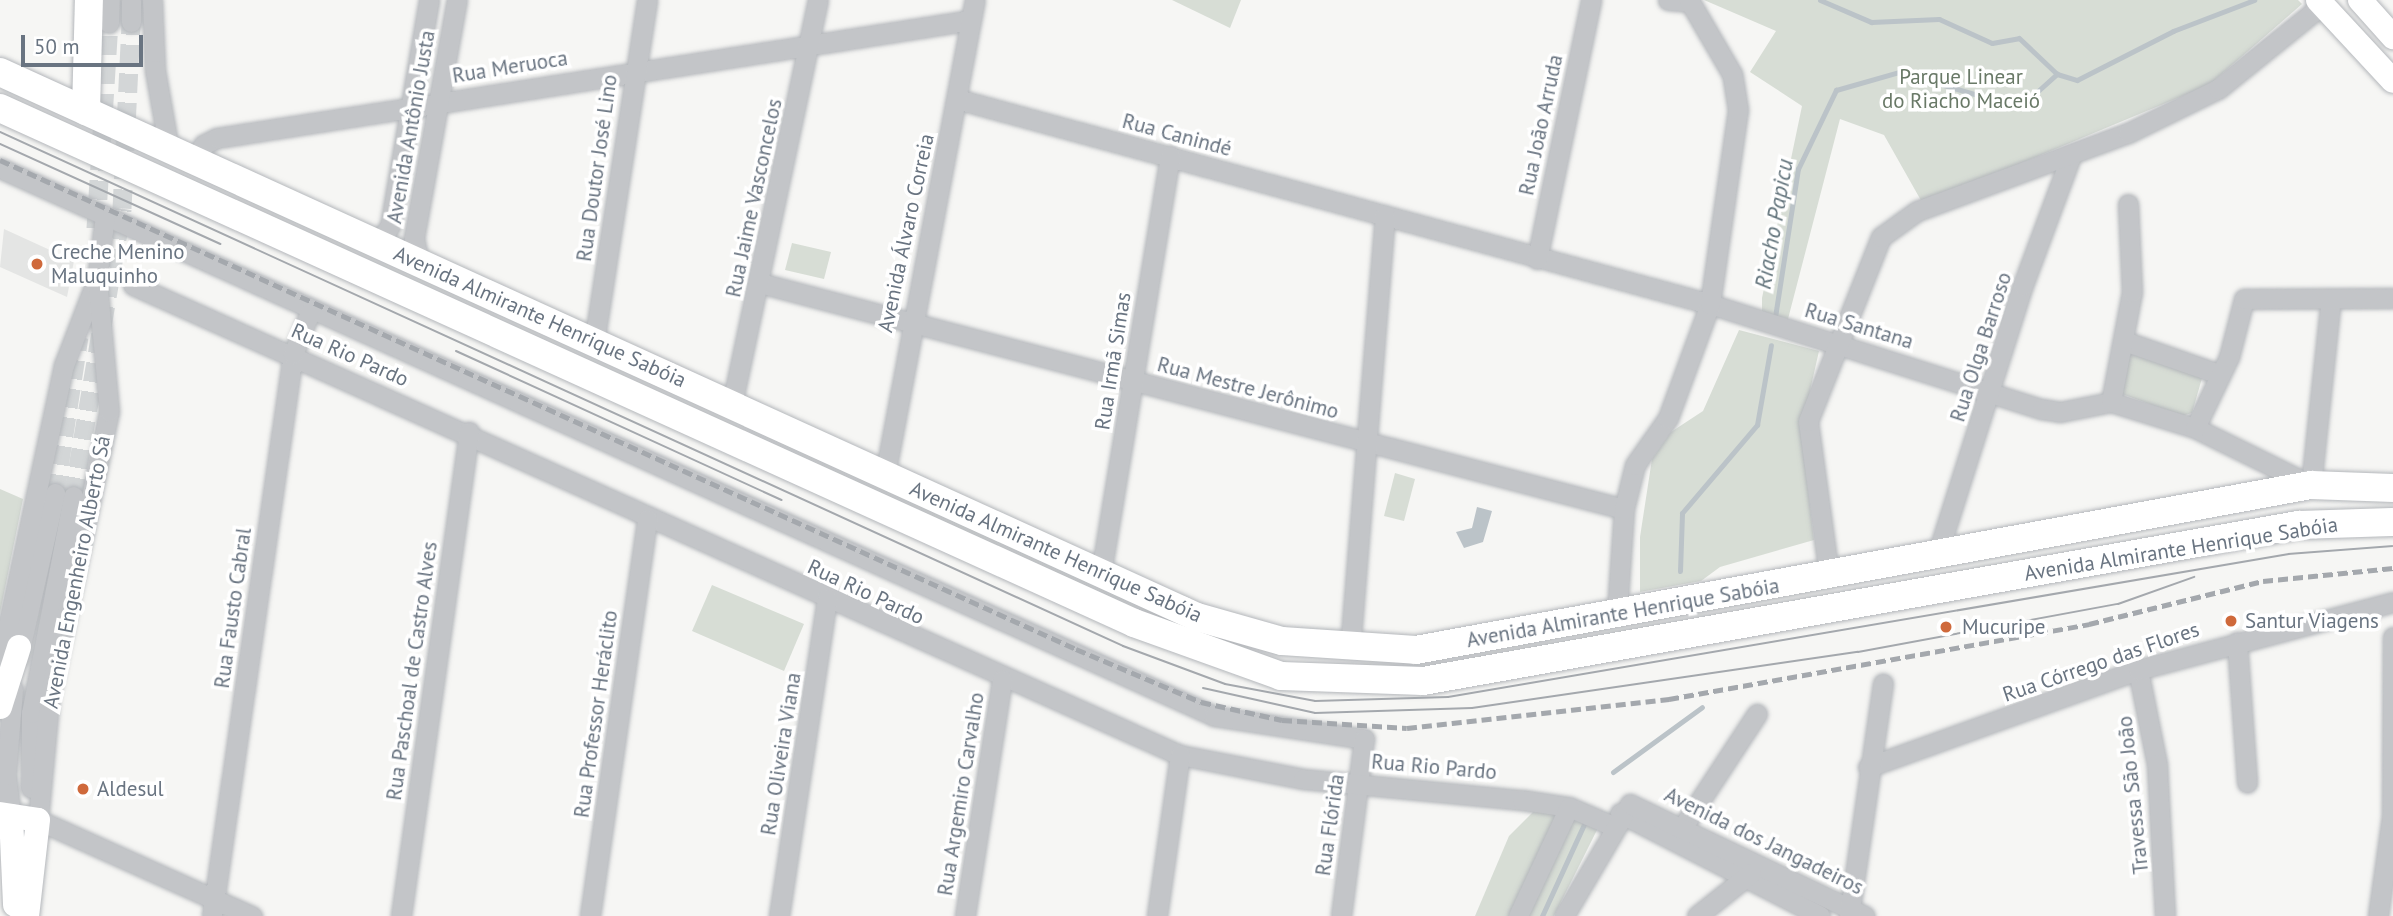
<!DOCTYPE html>
<html>
<head>
<meta charset="utf-8">
<style>
	body { margin:0 }
	#map { position:relative; width:2393px; height:916px; overflow:hidden; background:#f6f6f4; font-family:"PT Sans",sans-serif }
	div>[style] { position:absolute }
	[style*='--x'] { left:calc(var(--x)*1px); top:calc(var(--y)*1px); width:calc(var(--w)*1px); rotate:calc(var(--a)*1deg) }
	.built>* { inset:0; background:#e4e5e4 }
	.green>* { inset:0; background:#d7ddd5 }
	.water>* { inset:0; background:#bbc3c8 }
	.stream>* { height:5px; margin:-2.5px; padding:0 2.5px; transform-origin:2.5px; border-radius:2.5px; background:#bbc3c8 }
	.minor-tunnel>* { height:19px; margin-top:-9.5px; transform-origin:0; background:repeating-linear-gradient(90deg,#d3d6d7 0 19px,transparent 0 29px) }
	.roads { filter:drop-shadow(0 0 2px #b4b7bb) drop-shadow(0 0 2px #b4b7bb) }
	.minor>* { height:19px; margin:-9.5px; padding:0 9.5px; transform-origin:9.5px; border-radius:9.5px; background:#c3c5c8 }
	.major>* { height:24px; margin:-12px; padding:0 12px; transform-origin:12px; border-radius:12px; background:#fff }
	.highway>* { height:28px; margin:-14px; padding:0 14px; transform-origin:14px; border-radius:14px; background:#fff }
	.tram>* { height:2px; margin:-1px; padding:0 1px; transform-origin:1px; border-radius:1px; background:#a4a8ad }
	.rail>* { height:5px; margin-top:-2.5px; transform-origin:0; background:repeating-linear-gradient(90deg,#a4a8ad 0 10px,transparent 0 15px) }
	.dots>* { width:19px; height:19px; translate:-50% -50%; box-sizing:border-box; border:4px solid #fff; border-radius:50% }
	span { translate:-50% -50%; white-space:nowrap; text-align:center; line-height:1.15; -webkit-text-stroke:7px #fff; paint-order:stroke }
	.street-label { font-size:21px; color:#697481 }
	.park-label { font-size:21px; color:#697967 }
	.poi-label { font-size:21px; color:#697481 }
	.left { translate:0 -50%; text-align:left }
	.water-label { font-size:23px; color:#64757d; font-style:italic }
	.scale { position:absolute; left:21px; top:35px; width:122px; height:32px; box-sizing:border-box; border:4px solid #697481; border-top:0; padding-left:9px; font-size:21px; line-height:24px; white-space:nowrap; color:#697481; -webkit-text-stroke:5px #fff; paint-order:stroke }
</style>
</head>
<body>
<div id="map">
	<div class="built">
		<i style="clip-path:polygon(4px 229px,74px 261px,67px 297px,0 267px)"></i>
	</div>
	<div class="green">
		<i style="clip-path:polygon(1172px 0,1241px 0,1230px 28px)"></i>
		<i style="clip-path:polygon(1704px 0,2298px 0,2302px 4px,2209px 85px,1923px 204px,1884px 135px,1840px 119px,1788px 319px,1762px 312px,1762px 298px,1802px 106px,1750px 72px,1776px 31px)"></i>
		<i style="clip-path:polygon(792px 243px,831px 252px,824px 279px,785px 270px)"></i>
		<i style="clip-path:polygon(1739px 330px,1819px 351px,1801px 430px,1814px 540px,1720px 567px,1701px 581px,1640px 592px,1640px 537px,1652px 459px,1671px 432px,1703px 411px)"></i>
		<i style="clip-path:polygon(2132px 349px,2202px 378px,2192px 413px,2182px 416px,2114px 391px)"></i>
		<i style="clip-path:polygon(1395px 473px,1415px 479px,1404px 521px,1384px 516px)"></i>
		<i style="clip-path:polygon(0 489px,23px 499px,0 613px)"></i>
		<i style="clip-path:polygon(712px 585px,804px 624px,784px 671px,692px 631px)"></i>
		<i style="clip-path:polygon(1535px 810px,1599px 826px,1554px 916px,1475px 916px,1509px 836px)"></i>
	</div>
	<div class="water">
		<i style="clip-path:polygon(1477px 507px,1492px 511px,1483px 542px,1464px 548px,1456px 532px,1472px 528px)"></i>
	</div>
	<div class="stream">
		<i style="--x:1820;--y:0;--w:56;--a:23.3"></i>
		<i style="--x:1871;--y:22;--w:68;--a:-2.5"></i>
		<i style="--x:1939;--y:19;--w:58;--a:24.4"></i>
		<i style="--x:1992;--y:43;--w:27;--a:-10"></i>
		<i style="--x:2019;--y:38;--w:52;--a:43.5"></i>
		<i style="--x:2057;--y:74;--w:21;--a:17"></i>
		<i style="--x:2077;--y:80;--w:108;--a:-27"></i>
		<i style="--x:2173;--y:31;--w:87;--a:-20.9"></i>
		<i style="--x:1775;--y:317;--w:150;--a:-81.2"></i>
		<i style="--x:1798;--y:169;--w:88;--a:-64.3"></i>
		<i style="--x:1836;--y:90;--w:66;--a:-15.9"></i>
		<i style="--x:1899;--y:72;--w:110;--a:16.3"></i>
		<i style="--x:2005;--y:103;--w:24;--a:-9"></i>
		<i style="--x:2029;--y:99;--w:38;--a:-42"></i>
		<i style="--x:1680;--y:571;--w:58;--a:-88"></i>
		<i style="--x:1682;--y:513;--w:116;--a:-49.6"></i>
		<i style="--x:1757;--y:425;--w:81;--a:-80.1"></i>
		<i style="--x:1613;--y:772;--w:110;--a:-36.1"></i>
		<i style="--x:1542;--y:916;--w:106;--a:-65.4"></i>
	</div>
	<div class="minor-tunnel">
		<i style="--x:96;--y:228;--w:205;--a:-86.4"></i>
		<i style="--x:55;--y:493;--w:158;--a:-81.3"></i>
		<i style="--x:73;--y:496;--w:292;--a:-80.3"></i>
		<i style="--x:122;--y:208;--w:186;--a:-87.2"></i>
	</div>
	<div class="roads">
		<div class="minor">
			<i style="--x:152;--y:0;--w:70;--a:87.5"></i>
			<i style="--x:155;--y:70;--w:80;--a:80"></i>
			<i style="--x:1668;--y:0;--w:21;--a:5"></i>
			<i style="--x:131;--y:22;--w:22;--a:-90"></i>
			<i style="--x:109;--y:23;--w:23;--a:-88"></i>
			<i style="--x:957;--y:99;--w:780;--a:15.23"></i>
			<i style="--x:1710;--y:304;--w:348;--a:17.6"></i>
			<i style="--x:2042;--y:409;--w:18;--a:9"></i>
			<i style="--x:2060;--y:412;--w:52;--a:-11.1"></i>
			<i style="--x:2111;--y:402;--w:88;--a:17.2"></i>
			<i style="--x:2195;--y:428;--w:129;--a:26.2"></i>
			<i style="--x:2311;--y:485;--w:187;--a:-83.9"></i>
			<i style="--x:198;--y:163;--w:19;--a:-74"></i>
			<i style="--x:203;--y:145;--w:16;--a:-27"></i>
			<i style="--x:217;--y:138;--w:763;--a:-8.89"></i>
			<i style="--x:0;--y:168;--w:1332;--a:24.29"></i>
			<i style="--x:1214;--y:716;--w:152;--a:8.7"></i>
			<i style="--x:1364;--y:739;--w:178;--a:97.4"></i>
			<i style="--x:378;--y:243;--w:21;--a:-55"></i>
			<i style="--x:390;--y:226;--w:229;--a:-80.2"></i>
			<i style="--x:1537;--y:259;--w:265;--a:-78.2"></i>
			<i style="--x:419;--y:262;--w:25;--a:-102"></i>
			<i style="--x:414;--y:238;--w:242;--a:-79.8"></i>
			<i style="--x:760;--y:283;--w:893;--a:14.66"></i>
			<i style="--x:1624;--y:509;--w:104;--a:93.9"></i>
			<i style="--x:133;--y:285;--w:1148;--a:24.18"></i>
			<i style="--x:1180;--y:755;--w:125;--a:11"></i>
			<i style="--x:1303;--y:779;--w:220;--a:5.5"></i>
			<i style="--x:1522;--y:800;--w:48;--a:8.5"></i>
			<i style="--x:1569;--y:807;--w:48;--a:23.4"></i>
			<i style="--x:2124;--y:341;--w:101;--a:19.2"></i>
			<i style="--x:594;--y:343;--w:347;--a:-81.2"></i>
			<i style="--x:2111;--y:402;--w:112;--a:-79.2"></i>
			<i style="--x:2132;--y:292;--w:88;--a:-92.6"></i>
			<i style="--x:732;--y:404;--w:413;--a:-78"></i>
			<i style="--x:2195;--y:428;--w:79;--a:-64.4"></i>
			<i style="--x:2229;--y:357;--w:60;--a:-75.5"></i>
			<i style="--x:2244;--y:299;--w:149;--a:-0.4"></i>
			<i style="--x:885;--y:475;--w:483;--a:-79.3"></i>
			<i style="--x:1624;--y:509;--w:45;--a:-76"></i>
			<i style="--x:1635;--y:465;--w:57;--a:-54.9"></i>
			<i style="--x:1668;--y:418;--w:121;--a:-69.8"></i>
			<i style="--x:1710;--y:304;--w:196;--a:-81.8"></i>
			<i style="--x:1738;--y:110;--w:36;--a:-99"></i>
			<i style="--x:1732;--y:74;--w:86;--a:-120.2"></i>
			<i style="--x:1944;--y:554;--w:14;--a:-98"></i>
			<i style="--x:1942;--y:540;--w:268;--a:-72.4"></i>
			<i style="--x:2023;--y:285;--w:138;--a:-69.6"></i>
			<i style="--x:1101;--y:573;--w:423;--a:-80.6"></i>
			<i style="--x:1829;--y:575;--w:155;--a:-97.8"></i>
			<i style="--x:1808;--y:421;--w:198;--a:-68.4"></i>
			<i style="--x:1881;--y:237;--w:44;--a:-35.8"></i>
			<i style="--x:1917;--y:211;--w:225;--a:-20.3"></i>
			<i style="--x:2128;--y:133;--w:100;--a:-26.1"></i>
			<i style="--x:2218;--y:89;--w:134;--a:-38.9"></i>
			<i style="--x:2237;--y:642;--w:141;--a:85.9"></i>
			<i style="--x:1350;--y:649;--w:435;--a:-85.4"></i>
			<i style="--x:18;--y:659;--w:170;--a:-77.4"></i>
			<i style="--x:0;--y:663;--w:305;--a:-77.9"></i>
			<i style="--x:64;--y:365;--w:92;--a:-69"></i>
			<i style="--x:97;--y:279;--w:64;--a:-82.8"></i>
			<i style="--x:2138;--y:670;--w:96;--a:78.6"></i>
			<i style="--x:2157;--y:764;--w:152;--a:87"></i>
			<i style="--x:1868;--y:767;--w:287;--a:-19.8"></i>
			<i style="--x:2138;--y:670;--w:264;--a:-14.9"></i>
			<i style="--x:31;--y:788;--w:75;--a:-90"></i>
			<i style="--x:31;--y:713;--w:221;--a:-79"></i>
			<i style="--x:1620;--y:813;--w:225;--a:27.2"></i>
			<i style="--x:11;--y:816;--w:41;--a:-97"></i>
			<i style="--x:6;--y:775;--w:86;--a:-85.3"></i>
			<i style="--x:38;--y:820;--w:127;--a:-84.6"></i>
			<i style="--x:50;--y:694;--w:289;--a:-78.2"></i>
			<i style="--x:109;--y:411;--w:133;--a:-95.2"></i>
			<i style="--x:38;--y:820;--w:235;--a:24.2"></i>
			<i style="--x:1684;--y:825;--w:133;--a:-56.7"></i>
			<i style="--x:212;--y:916;--w:568;--a:-81.8"></i>
			<i style="--x:293;--y:354;--w:48;--a:-67.8"></i>
			<i style="--x:401;--y:916;--w:489;--a:-82"></i>
			<i style="--x:590;--y:916;--w:401;--a:-81.8"></i>
			<i style="--x:779;--y:916;--w:321;--a:-81.4"></i>
			<i style="--x:965;--y:916;--w:239;--a:-81.1"></i>
			<i style="--x:1157;--y:916;--w:163;--a:-81.9"></i>
			<i style="--x:1518;--y:916;--w:120;--a:-64.9"></i>
			<i style="--x:1564;--y:916;--w:130;--a:-59.5"></i>
			<i style="--x:1630;--y:804;--w:260;--a:25.5"></i>
			<i style="--x:1697;--y:916;--w:69;--a:-38.5"></i>
			<i style="--x:1849;--y:916;--w:235;--a:-81.7"></i>
			<i style="--x:2378;--y:916;--w:100;--a:-82"></i>
			<i style="--x:2392;--y:817;--w:180;--a:-89.7"></i>
		</div>
		<div class="major">
			<i style="--x:2318;--y:0;--w:110;--a:47.2"></i>
			<i style="--x:2360;--y:0;--w:50;--a:48.3"></i>
			<i style="--x:0;--y:707;--w:63;--a:-72.4"></i>
			<i style="--x:0;--y:814;--w:38;--a:9"></i>
			<i style="--x:38;--y:820;--w:97;--a:96.5"></i>
			<i style="--x:11;--y:816;--w:89;--a:87.4"></i>
		</div>
		<div class="highway">
			<i style="--x:0;--y:72;--w:1315;--a:24.48"></i>
			<i style="--x:1197;--y:617;--w:88;--a:15.8"></i>
			<i style="--x:1282;--y:641;--w:134;--a:3.8"></i>
			<i style="--x:1416;--y:650;--w:910;--a:-10.45"></i>
			<i style="--x:2311;--y:485;--w:82;--a:2.1"></i>
			<i style="--x:0;--y:108;--w:1245;--a:24.42"></i>
			<i style="--x:1134;--y:623;--w:156;--a:19.8"></i>
			<i style="--x:1281;--y:676;--w:142;--a:2"></i>
			<i style="--x:1423;--y:681;--w:889;--a:-10.11"></i>
			<i style="--x:2298;--y:525;--w:95;--a:-1.8"></i>
			<i style="--x:86;--y:111;--w:111;--a:-88.5"></i>
		</div>
	</div>
	<div class="tram">
		<i style="--x:0;--y:132;--w:1235;--a:24.59"></i>
		<i style="--x:1123;--y:646;--w:109;--a:20.4"></i>
		<i style="--x:1225;--y:684;--w:92;--a:10.7"></i>
		<i style="--x:1315;--y:701;--w:133;--a:-1.7"></i>
		<i style="--x:1448;--y:697;--w:853;--a:-9.65"></i>
		<i style="--x:2289;--y:554;--w:104;--a:-4.4"></i>
		<i style="--x:0;--y:144;--w:242;--a:24.4"></i>
		<i style="--x:456;--y:351;--w:358;--a:24.6"></i>
		<i style="--x:1203;--y:688;--w:115;--a:12.6"></i>
		<i style="--x:1315;--y:713;--w:157;--a:-1.8"></i>
		<i style="--x:1472;--y:708;--w:390;--a:-8.3"></i>
		<i style="--x:1858;--y:652;--w:264;--a:-10.5"></i>
		<i style="--x:2118;--y:604;--w:81;--a:-19.6"></i>
	</div>
	<div class="rail">
		<i style="--x:0;--y:160;--w:1182;--a:24.44"></i>
		<i style="--x:1076;--y:649;--w:136;--a:23"></i>
		<i style="--x:1201;--y:702;--w:83;--a:12.5"></i>
		<i style="--x:1282;--y:720;--w:125;--a:3.7"></i>
		<i style="--x:1407;--y:728;--w:264;--a:-6.3"></i>
		<i style="--x:1669;--y:699;--w:427;--a:-10.1"></i>
		<i style="--x:2089;--y:624;--w:179;--a:-13.9"></i>
		<i style="--x:2263;--y:581;--w:131;--a:-5.7"></i>
	</div>
	<div class="dots">
		<i style="left:37px;top:264px;background:#cf693b"></i>
		<i style="left:2231px;top:621px;background:#cf693b"></i>
		<i style="left:1946px;top:627px;background:#cf693b"></i>
		<i style="left:83px;top:789px;background:#cf693b"></i>
	</div>
	<div class="street-label">
		<span style="left:510px;top:67px;rotate:-9deg">Rua Meruoca</span>
		<span style="left:1541px;top:125px;rotate:-78deg">Rua João Arruda</span>
		<span style="left:411px;top:127px;rotate:-80deg">Avenida Antônio Justa</span>
		<span style="left:1177px;top:135px;rotate:15deg">Rua Canindé</span>
		<span style="left:597px;top:168px;rotate:-82deg">Rua Doutor José Lino</span>
		<span style="left:754px;top:198px;rotate:-78deg">Rua Jaime Vasconcelos</span>
		<span style="left:906px;top:233px;rotate:-78deg">Avenida Álvaro Correia</span>
		<span style="left:540px;top:317px;rotate:24deg">Avenida Almirante Henrique Sabóia</span>
		<span style="left:1859px;top:326px;rotate:17deg">Rua Santana</span>
		<span style="left:1981px;top:347px;rotate:-72deg">Rua Olga Barroso</span>
		<span style="left:350px;top:355px;rotate:24deg">Rua Rio Pardo</span>
		<span style="left:1113px;top:361px;rotate:-81deg">Rua Irmã Simas</span>
		<span style="left:1248px;top:388px;rotate:15deg">Rua Mestre Jerônimo</span>
		<span style="left:2181px;top:549px;rotate:-9deg">Avenida Almirante Henrique Sabóia</span>
		<span style="left:1056px;top:552px;rotate:24deg">Avenida Almirante Henrique Sabóia</span>
		<span style="left:77px;top:572px;rotate:-79deg">Avenida Engenheiro Alberto Sá</span>
		<span style="left:866px;top:592px;rotate:25deg">Rua Rio Pardo</span>
		<span style="left:233px;top:608px;rotate:-82deg">Rua Fausto Cabral</span>
		<span style="left:1623px;top:613px;rotate:-10deg">Avenida Almirante Henrique Sabóia</span>
		<span style="left:2101px;top:662px;rotate:-19deg">Rua Córrego das Flores</span>
		<span style="left:412px;top:671px;rotate:-82deg">Rua Paschoal de Castro Alves</span>
		<span style="left:596px;top:714px;rotate:-82deg">Rua Professor Heráclito</span>
		<span style="left:781px;top:754px;rotate:-81deg">Rua Oliveira Viana</span>
		<span style="left:1434px;top:767px;rotate:5deg">Rua Rio Pardo</span>
		<span style="left:961px;top:794px;rotate:-81deg">Rua Argemiro Carvalho</span>
		<span style="left:2133px;top:795px;rotate:-96deg">Travessa São João</span>
		<span style="left:1330px;top:825px;rotate:-82deg">Rua Flórida</span>
		<span style="left:1764px;top:841px;rotate:26deg">Avenida dos Jangadeiros</span>
	</div>
	<div class="park-label">
		<span style="left:1961px;top:89px">Parque Linear<br>do Riacho Maceió</span>
	</div>
	<div class="poi-label">
		<span class="left" style="left:51px;top:264px">Creche Menino<br>Maluquinho</span>
		<span class="left" style="left:2245px;top:621px">Santur Viagens</span>
		<span class="left" style="left:1962px;top:627px">Mucuripe</span>
		<span class="left" style="left:97px;top:789px">Aldesul</span>
	</div>
	<div class="water-label">
		<span style="left:1774px;top:224px;rotate:-80deg">Riacho Papicu</span>
	</div>
	<div class="scale">50 m</div>
</div>
</body>
</html>
